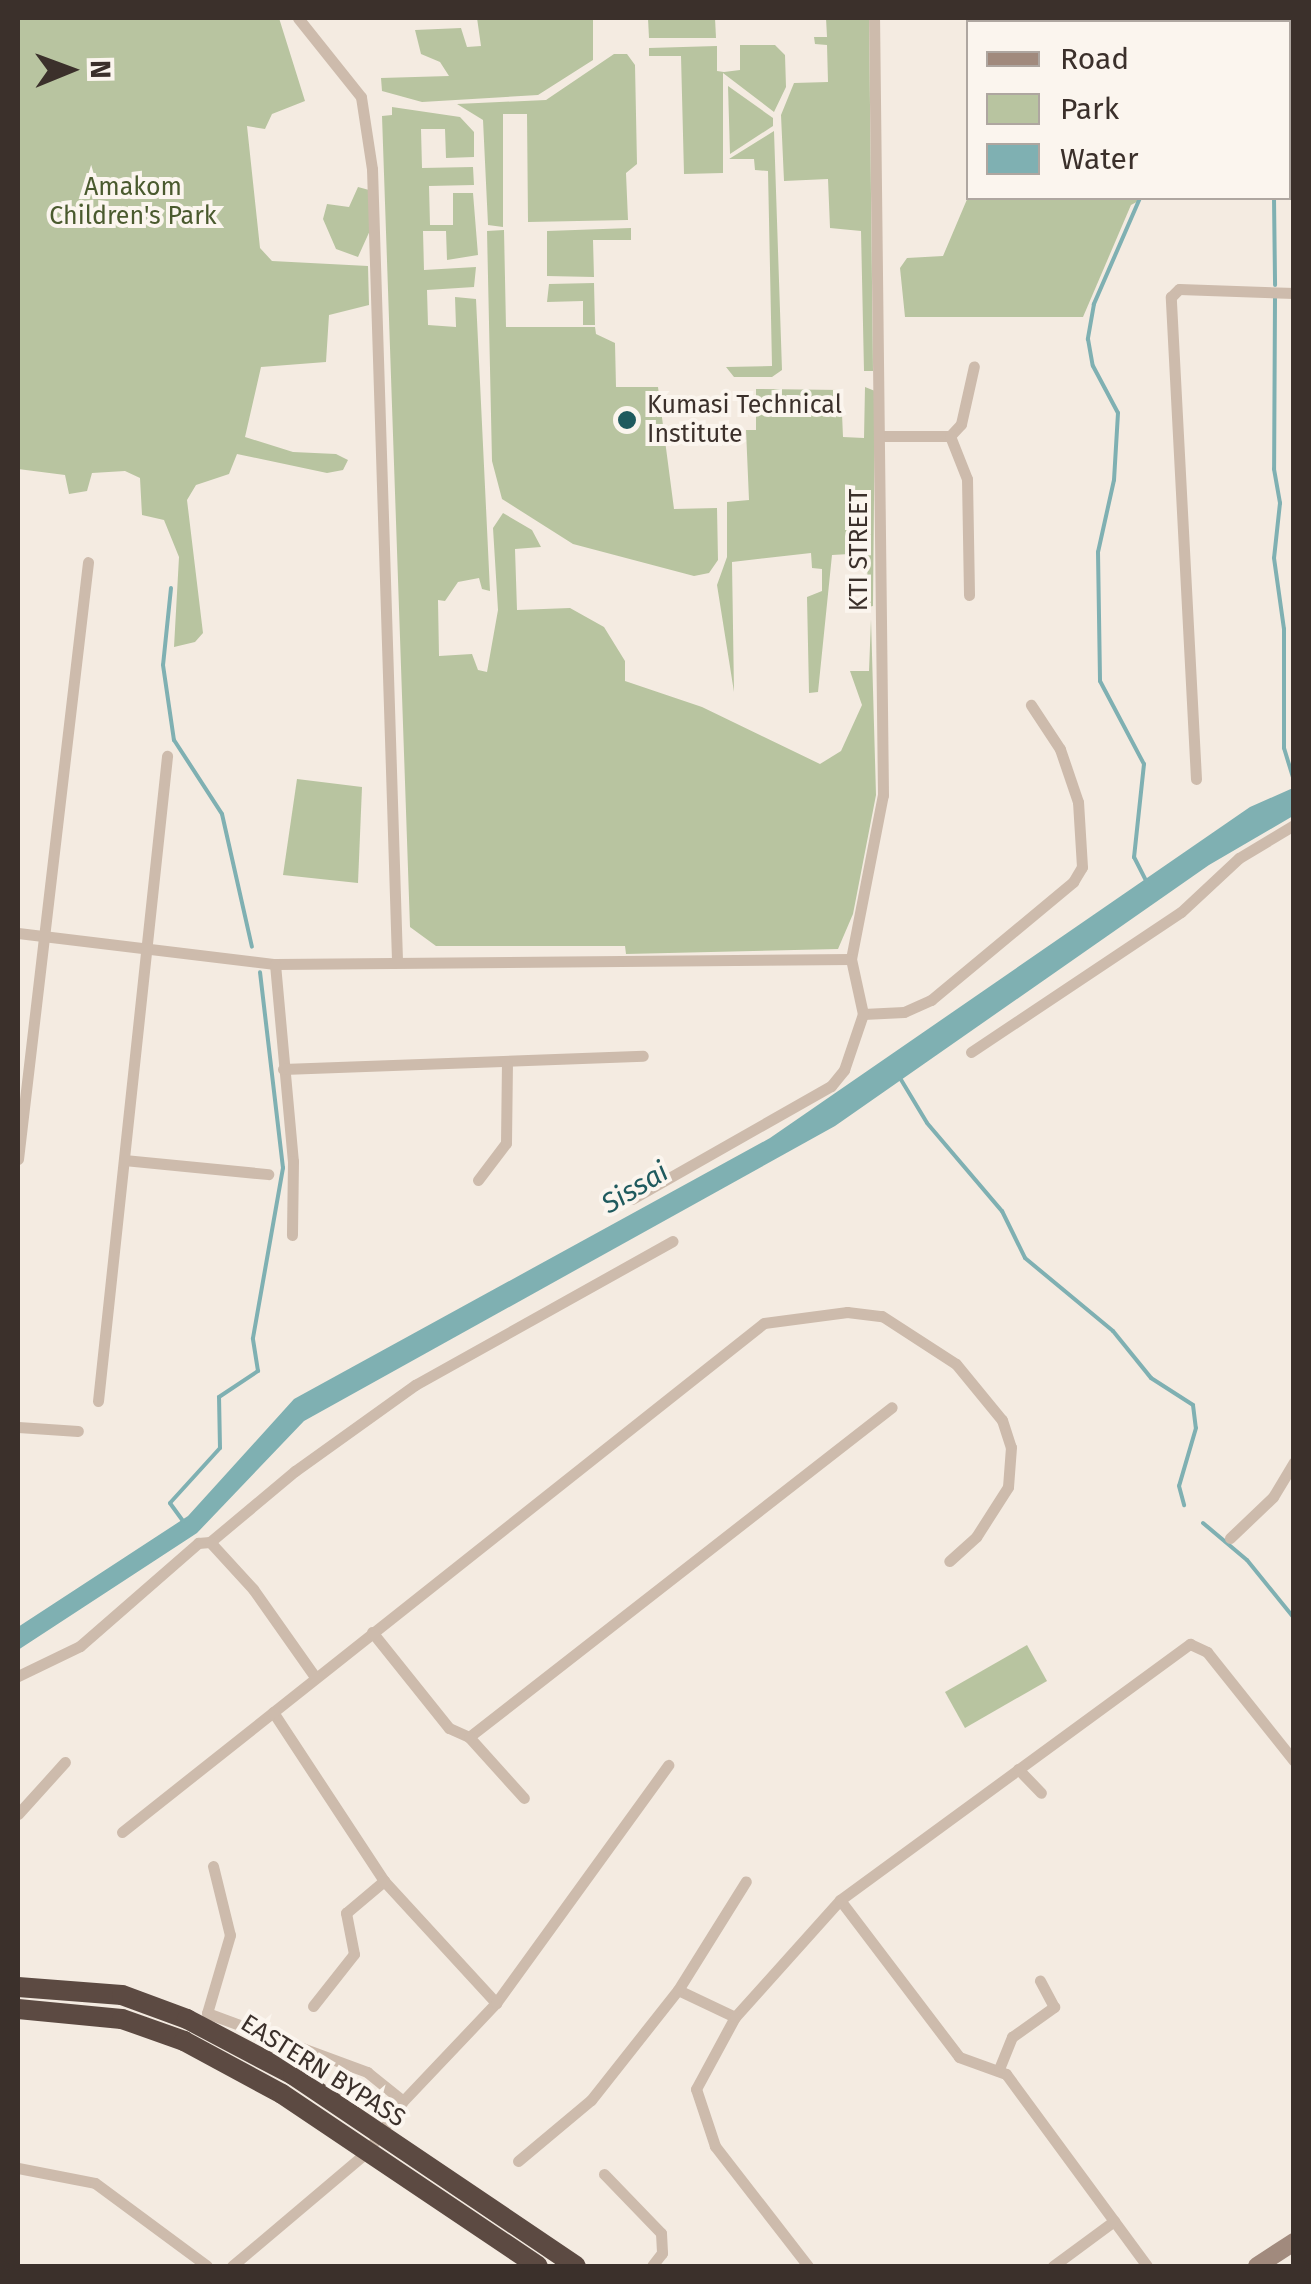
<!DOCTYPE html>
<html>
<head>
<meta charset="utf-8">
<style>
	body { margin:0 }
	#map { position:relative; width:1311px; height:2284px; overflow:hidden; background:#f4ebe1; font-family:"Fira Sans",sans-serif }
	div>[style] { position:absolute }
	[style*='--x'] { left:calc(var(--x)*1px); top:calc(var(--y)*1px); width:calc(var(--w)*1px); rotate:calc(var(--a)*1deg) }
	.green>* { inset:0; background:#b8c4a0 }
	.water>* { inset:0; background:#7fb0b2 }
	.stream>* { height:4px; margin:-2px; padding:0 2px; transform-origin:2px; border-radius:2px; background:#7fb0b2 }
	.street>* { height:11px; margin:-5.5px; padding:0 5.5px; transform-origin:5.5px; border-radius:5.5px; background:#cdbbac }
	.secondary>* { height:18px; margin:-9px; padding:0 9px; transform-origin:9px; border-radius:9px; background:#a18a7d }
	.highway>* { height:20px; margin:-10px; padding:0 10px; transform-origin:10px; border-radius:10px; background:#5c4a42 }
	.dots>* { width:28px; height:28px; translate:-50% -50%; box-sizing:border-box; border:5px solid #fbf5ee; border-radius:50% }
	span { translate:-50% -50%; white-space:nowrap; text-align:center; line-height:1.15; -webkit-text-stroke:8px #fbf5ee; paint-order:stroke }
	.park-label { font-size:25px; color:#4a5a2e }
	.poi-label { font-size:25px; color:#3b302b }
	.left { translate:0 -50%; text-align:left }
	.street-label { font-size:25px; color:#3b302b }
	.water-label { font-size:28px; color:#1f5a5e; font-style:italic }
	.frame { position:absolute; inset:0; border:20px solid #3b302b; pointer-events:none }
	.legend { position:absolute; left:966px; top:20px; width:325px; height:180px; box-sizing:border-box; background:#fbf5ee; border:2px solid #aea6a0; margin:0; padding:12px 18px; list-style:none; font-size:30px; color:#3b302b }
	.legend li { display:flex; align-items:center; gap:20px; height:50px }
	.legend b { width:50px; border:2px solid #aea6a0 }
	.north { position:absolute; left:20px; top:20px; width:100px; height:100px; -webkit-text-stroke:8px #fbf5ee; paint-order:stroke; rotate:89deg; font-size:28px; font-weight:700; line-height:40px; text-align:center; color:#3b302b }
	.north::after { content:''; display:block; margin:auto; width:35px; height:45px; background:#3b302b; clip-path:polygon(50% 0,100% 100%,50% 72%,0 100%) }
</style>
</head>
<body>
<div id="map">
	<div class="green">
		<i style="clip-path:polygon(18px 18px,279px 18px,305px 101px,272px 114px,265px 129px,247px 126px,260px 248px,272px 261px,368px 266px,369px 305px,329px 315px,326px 362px,261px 367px,245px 437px,293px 452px,336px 454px,348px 460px,343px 470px,327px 473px,237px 454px,229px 474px,196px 485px,187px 500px,203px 633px,195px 642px,174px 647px,179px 557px,164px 520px,142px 515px,140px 478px,125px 471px,92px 473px,87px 491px,69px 494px,65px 475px,18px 469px)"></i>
		<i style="clip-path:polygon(477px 18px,593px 18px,593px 60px,538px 95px,422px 102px,382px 91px,381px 78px,449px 76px,440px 62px,421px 54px,415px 30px,461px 28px,467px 47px,481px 46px)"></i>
		<i style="clip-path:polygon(648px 18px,715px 18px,716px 38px,649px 38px)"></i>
		<i style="clip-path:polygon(826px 18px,869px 18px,873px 371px,864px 371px,861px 231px,830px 228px,828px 179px,784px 181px,781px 115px,794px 83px,828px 82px,827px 45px,815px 44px,814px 37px,827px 37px)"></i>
		<i style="clip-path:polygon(740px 45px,775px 45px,785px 55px,786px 87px,774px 112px,723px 73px,723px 173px,684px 174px,681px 56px,649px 56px,649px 48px,717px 46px,717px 71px,724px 72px,740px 70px)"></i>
		<i style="clip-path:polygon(614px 54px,627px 54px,635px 65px,637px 164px,626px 173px,628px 220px,528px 222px,527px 114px,503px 114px,503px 227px,488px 225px,483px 120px,457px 104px,546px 100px)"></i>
		<i style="clip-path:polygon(728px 86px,773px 118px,773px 126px,730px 154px)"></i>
		<i style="clip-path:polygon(392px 107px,460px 117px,474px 132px,474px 157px,446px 158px,445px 129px,421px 129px,422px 168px,473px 167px,474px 185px,429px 186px,430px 225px,453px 225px,453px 193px,473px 193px,478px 255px,447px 260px,446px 231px,423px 231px,424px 270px,476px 267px,474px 287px,427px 290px,428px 325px,456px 327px,455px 297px,476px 299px,490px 591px,482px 589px,479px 578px,458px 582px,445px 601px,438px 600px,439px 656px,472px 654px,478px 670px,487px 672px,498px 610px,493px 528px,503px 513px,532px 530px,541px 547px,515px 549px,517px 610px,570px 608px,604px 627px,625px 661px,625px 681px,702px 707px,820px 764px,841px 751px,862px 705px,850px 671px,869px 671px,871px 619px,876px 795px,853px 914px,838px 949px,626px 954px,625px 946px,436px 946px,410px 927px,382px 116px,392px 115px)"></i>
		<i style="clip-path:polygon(774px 131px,782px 370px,772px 377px,734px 377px,726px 367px,772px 366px,768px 171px,755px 170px,754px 159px,729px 159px)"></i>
		<i style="clip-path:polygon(358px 187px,369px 190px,372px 226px,358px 257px,336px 249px,323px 219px,327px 204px,349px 207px)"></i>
		<i style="clip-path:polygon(968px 197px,968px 198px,1144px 198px,1131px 205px,1083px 317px,905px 317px,900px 268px,907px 258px,943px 256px)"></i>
		<i style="clip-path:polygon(631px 228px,631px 240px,593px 240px,594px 277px,547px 276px,547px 231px)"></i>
		<i style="clip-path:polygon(504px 230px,506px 327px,595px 327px,596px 334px,615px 343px,616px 387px,658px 387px,674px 509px,717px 508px,718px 560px,709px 573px,694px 576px,573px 544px,502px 499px,492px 461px,487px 231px)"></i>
		<i style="clip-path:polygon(594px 283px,595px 325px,583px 325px,583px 301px,547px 302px,549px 284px)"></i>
		<i style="clip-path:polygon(865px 387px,875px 391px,873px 606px,868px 607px,867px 553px,832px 555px,818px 692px,809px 693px,807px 597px,822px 591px,822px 569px,812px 568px,811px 553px,732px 562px,734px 692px,717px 585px,727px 557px,727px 502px,749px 500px,746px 430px,756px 430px,756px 389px,841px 390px,843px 437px,864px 438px)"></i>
		<i style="clip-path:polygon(297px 779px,362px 787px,358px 883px,283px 875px)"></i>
		<i style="clip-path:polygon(1027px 1645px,1047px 1681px,965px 1728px,945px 1692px)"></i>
	</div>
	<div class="water">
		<i style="clip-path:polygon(1293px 788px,1293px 816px,1209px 865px,835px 1126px,304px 1421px,197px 1533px,18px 1650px,18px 1627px,188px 1516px,294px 1399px,770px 1138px,1250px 807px)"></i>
	</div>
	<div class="stream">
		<i style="--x:1140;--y:198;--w:116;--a:113.5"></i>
		<i style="--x:1094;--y:304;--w:36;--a:100"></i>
		<i style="--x:1088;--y:339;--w:27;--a:80"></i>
		<i style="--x:1093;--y:366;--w:53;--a:62"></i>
		<i style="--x:1118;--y:413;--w:67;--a:93.4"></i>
		<i style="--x:1114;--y:480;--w:74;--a:102.5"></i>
		<i style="--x:1098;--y:552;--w:129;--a:89.1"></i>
		<i style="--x:1100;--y:681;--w:94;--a:62.1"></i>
		<i style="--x:1144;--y:764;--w:94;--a:96.1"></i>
		<i style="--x:1134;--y:857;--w:29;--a:63"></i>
		<i style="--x:1274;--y:198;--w:87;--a:89.3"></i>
		<i style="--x:1275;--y:298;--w:171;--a:90.3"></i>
		<i style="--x:1274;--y:469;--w:35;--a:80"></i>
		<i style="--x:1280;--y:503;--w:55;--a:96.2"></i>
		<i style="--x:1274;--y:558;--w:72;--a:82"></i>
		<i style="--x:1284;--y:629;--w:119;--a:90"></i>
		<i style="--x:1284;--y:748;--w:34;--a:73"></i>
		<i style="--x:171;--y:588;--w:77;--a:95.9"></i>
		<i style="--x:163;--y:665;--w:76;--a:81.7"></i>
		<i style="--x:174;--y:740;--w:88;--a:57"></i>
		<i style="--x:222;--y:814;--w:136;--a:77.3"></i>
		<i style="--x:900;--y:1078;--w:52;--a:59"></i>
		<i style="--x:927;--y:1123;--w:116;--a:49.6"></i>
		<i style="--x:1002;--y:1211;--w:52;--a:63.9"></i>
		<i style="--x:1025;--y:1258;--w:114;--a:39.7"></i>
		<i style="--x:1113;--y:1331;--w:60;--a:51"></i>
		<i style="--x:1151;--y:1378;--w:50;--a:32.7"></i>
		<i style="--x:1193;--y:1405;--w:23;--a:83"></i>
		<i style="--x:1196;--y:1428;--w:60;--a:106.3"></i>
		<i style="--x:1179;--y:1486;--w:20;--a:75"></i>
		<i style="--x:183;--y:1521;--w:22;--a:-126"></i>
		<i style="--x:170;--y:1503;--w:74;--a:-47.7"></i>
		<i style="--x:220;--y:1448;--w:51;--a:-91.1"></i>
		<i style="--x:219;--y:1397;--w:47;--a:-33.7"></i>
		<i style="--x:258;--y:1371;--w:33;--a:-99"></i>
		<i style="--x:253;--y:1338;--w:173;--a:-80"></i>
		<i style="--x:283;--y:1168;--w:197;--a:-96.7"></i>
		<i style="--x:1203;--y:1523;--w:57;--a:40.1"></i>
		<i style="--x:1247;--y:1560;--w:75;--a:51"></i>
	</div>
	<div class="street">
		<i style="--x:298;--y:18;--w:101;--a:51.4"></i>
		<i style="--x:361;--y:97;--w:73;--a:81.3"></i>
		<i style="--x:372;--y:169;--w:792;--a:88.19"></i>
		<i style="--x:1213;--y:22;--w:4;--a:-76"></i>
		<i style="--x:882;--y:436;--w:68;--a:0"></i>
		<i style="--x:950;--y:436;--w:16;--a:-47"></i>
		<i style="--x:961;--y:424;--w:59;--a:-77.4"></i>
		<i style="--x:950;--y:436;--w:46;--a:68.4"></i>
		<i style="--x:967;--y:479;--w:116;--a:89"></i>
		<i style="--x:1196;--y:779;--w:483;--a:-93"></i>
		<i style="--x:1171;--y:297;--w:11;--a:-45"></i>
		<i style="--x:1179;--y:289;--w:115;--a:2"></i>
		<i style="--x:18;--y:933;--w:259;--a:6.9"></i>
		<i style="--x:275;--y:964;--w:576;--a:-0.5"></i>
		<i style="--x:851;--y:959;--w:167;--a:-79"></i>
		<i style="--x:883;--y:795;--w:777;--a:-90.66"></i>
		<i style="--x:275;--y:964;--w:198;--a:84.8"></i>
		<i style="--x:293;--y:1161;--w:74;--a:90.8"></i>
		<i style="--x:863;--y:1014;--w:41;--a:-2.8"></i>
		<i style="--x:904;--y:1012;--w:30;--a:-24"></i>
		<i style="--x:931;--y:1000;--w:185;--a:-39.7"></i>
		<i style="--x:1073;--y:882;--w:17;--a:-59"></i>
		<i style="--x:1082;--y:867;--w:65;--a:-93.5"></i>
		<i style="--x:1078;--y:802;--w:56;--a:-108.8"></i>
		<i style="--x:1060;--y:749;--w:53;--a:-123.4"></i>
		<i style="--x:971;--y:1052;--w:252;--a:-33.7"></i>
		<i style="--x:1181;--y:912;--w:79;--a:-43"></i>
		<i style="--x:1239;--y:858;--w:64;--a:-31"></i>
		<i style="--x:283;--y:1069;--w:360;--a:-2.1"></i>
		<i style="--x:18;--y:1159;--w:601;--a:-83.31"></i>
		<i style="--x:124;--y:1160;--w:145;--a:5.6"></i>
		<i style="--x:478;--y:1180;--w:46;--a:-52.9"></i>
		<i style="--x:506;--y:1143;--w:77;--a:-89.3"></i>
		<i style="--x:632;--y:1199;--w:229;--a:-29.6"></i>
		<i style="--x:831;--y:1086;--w:21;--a:-51"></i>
		<i style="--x:844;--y:1070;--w:59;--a:-71.3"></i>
		<i style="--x:863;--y:1014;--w:56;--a:-102.3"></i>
		<i style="--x:98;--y:1401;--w:649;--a:-83.89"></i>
		<i style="--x:18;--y:1427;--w:60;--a:3.8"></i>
		<i style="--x:1230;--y:1538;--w:59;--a:-43.6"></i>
		<i style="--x:1273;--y:1497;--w:41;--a:-59"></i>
		<i style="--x:210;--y:1542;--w:111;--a:-39.9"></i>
		<i style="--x:295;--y:1471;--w:148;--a:-35.6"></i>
		<i style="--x:415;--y:1385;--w:295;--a:-29.2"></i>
		<i style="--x:372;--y:1632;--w:123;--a:51.3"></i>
		<i style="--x:449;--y:1728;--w:22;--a:24"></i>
		<i style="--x:469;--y:1737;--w:536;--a:-37.96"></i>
		<i style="--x:18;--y:1676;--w:69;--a:-25.8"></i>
		<i style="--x:80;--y:1646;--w:157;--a:-41.1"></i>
		<i style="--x:198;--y:1543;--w:12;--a:-5"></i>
		<i style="--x:210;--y:1542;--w:64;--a:47.5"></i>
		<i style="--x:253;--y:1589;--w:108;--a:54.8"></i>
		<i style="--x:273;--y:1712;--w:202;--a:56.7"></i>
		<i style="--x:384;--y:1881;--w:166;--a:47.4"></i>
		<i style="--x:469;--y:1737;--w:82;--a:48"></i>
		<i style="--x:1018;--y:1769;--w:33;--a:46"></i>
		<i style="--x:18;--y:1814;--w:70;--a:-47.9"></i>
		<i style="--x:122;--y:1832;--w:819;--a:-38.41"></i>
		<i style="--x:764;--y:1323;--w:84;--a:-7.5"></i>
		<i style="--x:847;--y:1312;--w:35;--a:7"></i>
		<i style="--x:882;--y:1316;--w:88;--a:33"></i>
		<i style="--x:956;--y:1364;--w:72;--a:50.6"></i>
		<i style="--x:1002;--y:1420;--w:28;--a:72"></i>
		<i style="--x:1011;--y:1447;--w:40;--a:94.3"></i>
		<i style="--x:1008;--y:1487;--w:59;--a:122.6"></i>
		<i style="--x:976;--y:1537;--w:36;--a:138"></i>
		<i style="--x:213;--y:1866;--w:71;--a:76.2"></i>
		<i style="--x:230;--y:1935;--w:81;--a:106.4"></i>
		<i style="--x:207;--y:2013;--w:171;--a:20.2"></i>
		<i style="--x:367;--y:2072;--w:46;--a:38.9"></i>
		<i style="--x:840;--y:1900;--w:197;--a:52.8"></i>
		<i style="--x:959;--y:2057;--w:50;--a:19.9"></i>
		<i style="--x:1006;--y:2074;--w:238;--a:53.7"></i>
		<i style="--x:313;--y:2006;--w:66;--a:-51.7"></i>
		<i style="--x:354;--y:1954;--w:42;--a:-101"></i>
		<i style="--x:346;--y:1913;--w:50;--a:-40.1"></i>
		<i style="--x:735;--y:2017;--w:63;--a:-154.7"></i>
		<i style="--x:678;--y:1990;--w:128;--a:-58"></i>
		<i style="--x:999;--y:2069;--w:35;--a:-68"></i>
		<i style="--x:1012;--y:2037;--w:52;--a:-35.5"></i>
		<i style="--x:1054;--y:2007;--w:30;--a:-118"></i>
		<i style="--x:518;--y:2161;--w:95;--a:-39.9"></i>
		<i style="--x:591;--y:2100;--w:140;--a:-51.7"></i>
		<i style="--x:18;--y:2168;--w:78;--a:11"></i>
		<i style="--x:95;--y:2183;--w:139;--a:36.5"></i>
		<i style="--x:604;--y:2174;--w:82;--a:46"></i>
		<i style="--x:661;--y:2233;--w:20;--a:87"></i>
		<i style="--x:662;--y:2253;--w:16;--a:128"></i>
		<i style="--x:232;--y:2266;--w:177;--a:-40.2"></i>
		<i style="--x:367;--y:2152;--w:62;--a:-54.8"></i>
		<i style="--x:403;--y:2101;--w:135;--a:-46.5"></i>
		<i style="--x:496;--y:2003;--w:294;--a:-54.1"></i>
		<i style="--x:808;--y:2266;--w:152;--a:-127.8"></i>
		<i style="--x:715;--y:2146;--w:60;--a:-108.4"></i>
		<i style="--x:696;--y:2089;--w:82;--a:-61.6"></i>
		<i style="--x:735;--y:2017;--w:157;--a:-48.1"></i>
		<i style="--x:840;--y:1900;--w:434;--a:-36.2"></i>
		<i style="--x:1190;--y:1644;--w:19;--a:25"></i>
		<i style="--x:1207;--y:1652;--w:139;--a:51.4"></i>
		<i style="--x:1053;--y:2266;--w:76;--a:-36.4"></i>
	</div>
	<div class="secondary">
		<i style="--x:1257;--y:2266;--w:44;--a:-33"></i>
	</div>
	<div class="highway">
		<i style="--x:18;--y:1987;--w:104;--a:4.4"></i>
		<i style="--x:122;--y:1995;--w:69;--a:20.3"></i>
		<i style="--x:187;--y:2019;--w:120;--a:27.8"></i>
		<i style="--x:293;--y:2075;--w:341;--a:34"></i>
		<i style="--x:18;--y:2009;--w:104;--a:5.5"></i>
		<i style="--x:122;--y:2019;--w:66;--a:19.5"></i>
		<i style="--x:184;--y:2041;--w:111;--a:28.4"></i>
		<i style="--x:282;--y:2094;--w:308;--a:33.9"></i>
	</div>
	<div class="dots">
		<i style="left:627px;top:420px;background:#1f5a5e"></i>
	</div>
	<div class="park-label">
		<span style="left:133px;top:202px">Amakom<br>Children's Park</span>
	</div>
	<div class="poi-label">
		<span class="left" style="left:647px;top:420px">Kumasi Technical<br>Institute</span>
	</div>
	<div class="street-label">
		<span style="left:859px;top:550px;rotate:-90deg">KTI STREET</span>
		<span style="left:323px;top:2071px;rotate:32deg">EASTERN BYPASS</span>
	</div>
	<div class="water-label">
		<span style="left:635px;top:1188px;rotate:-31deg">Sissai</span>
	</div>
	<div class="frame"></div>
	<ul class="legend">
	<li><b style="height:12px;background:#a18a7d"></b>Road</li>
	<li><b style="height:28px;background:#b8c4a0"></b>Park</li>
	<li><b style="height:28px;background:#7fb0b2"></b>Water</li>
	</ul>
	<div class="north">N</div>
</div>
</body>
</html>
